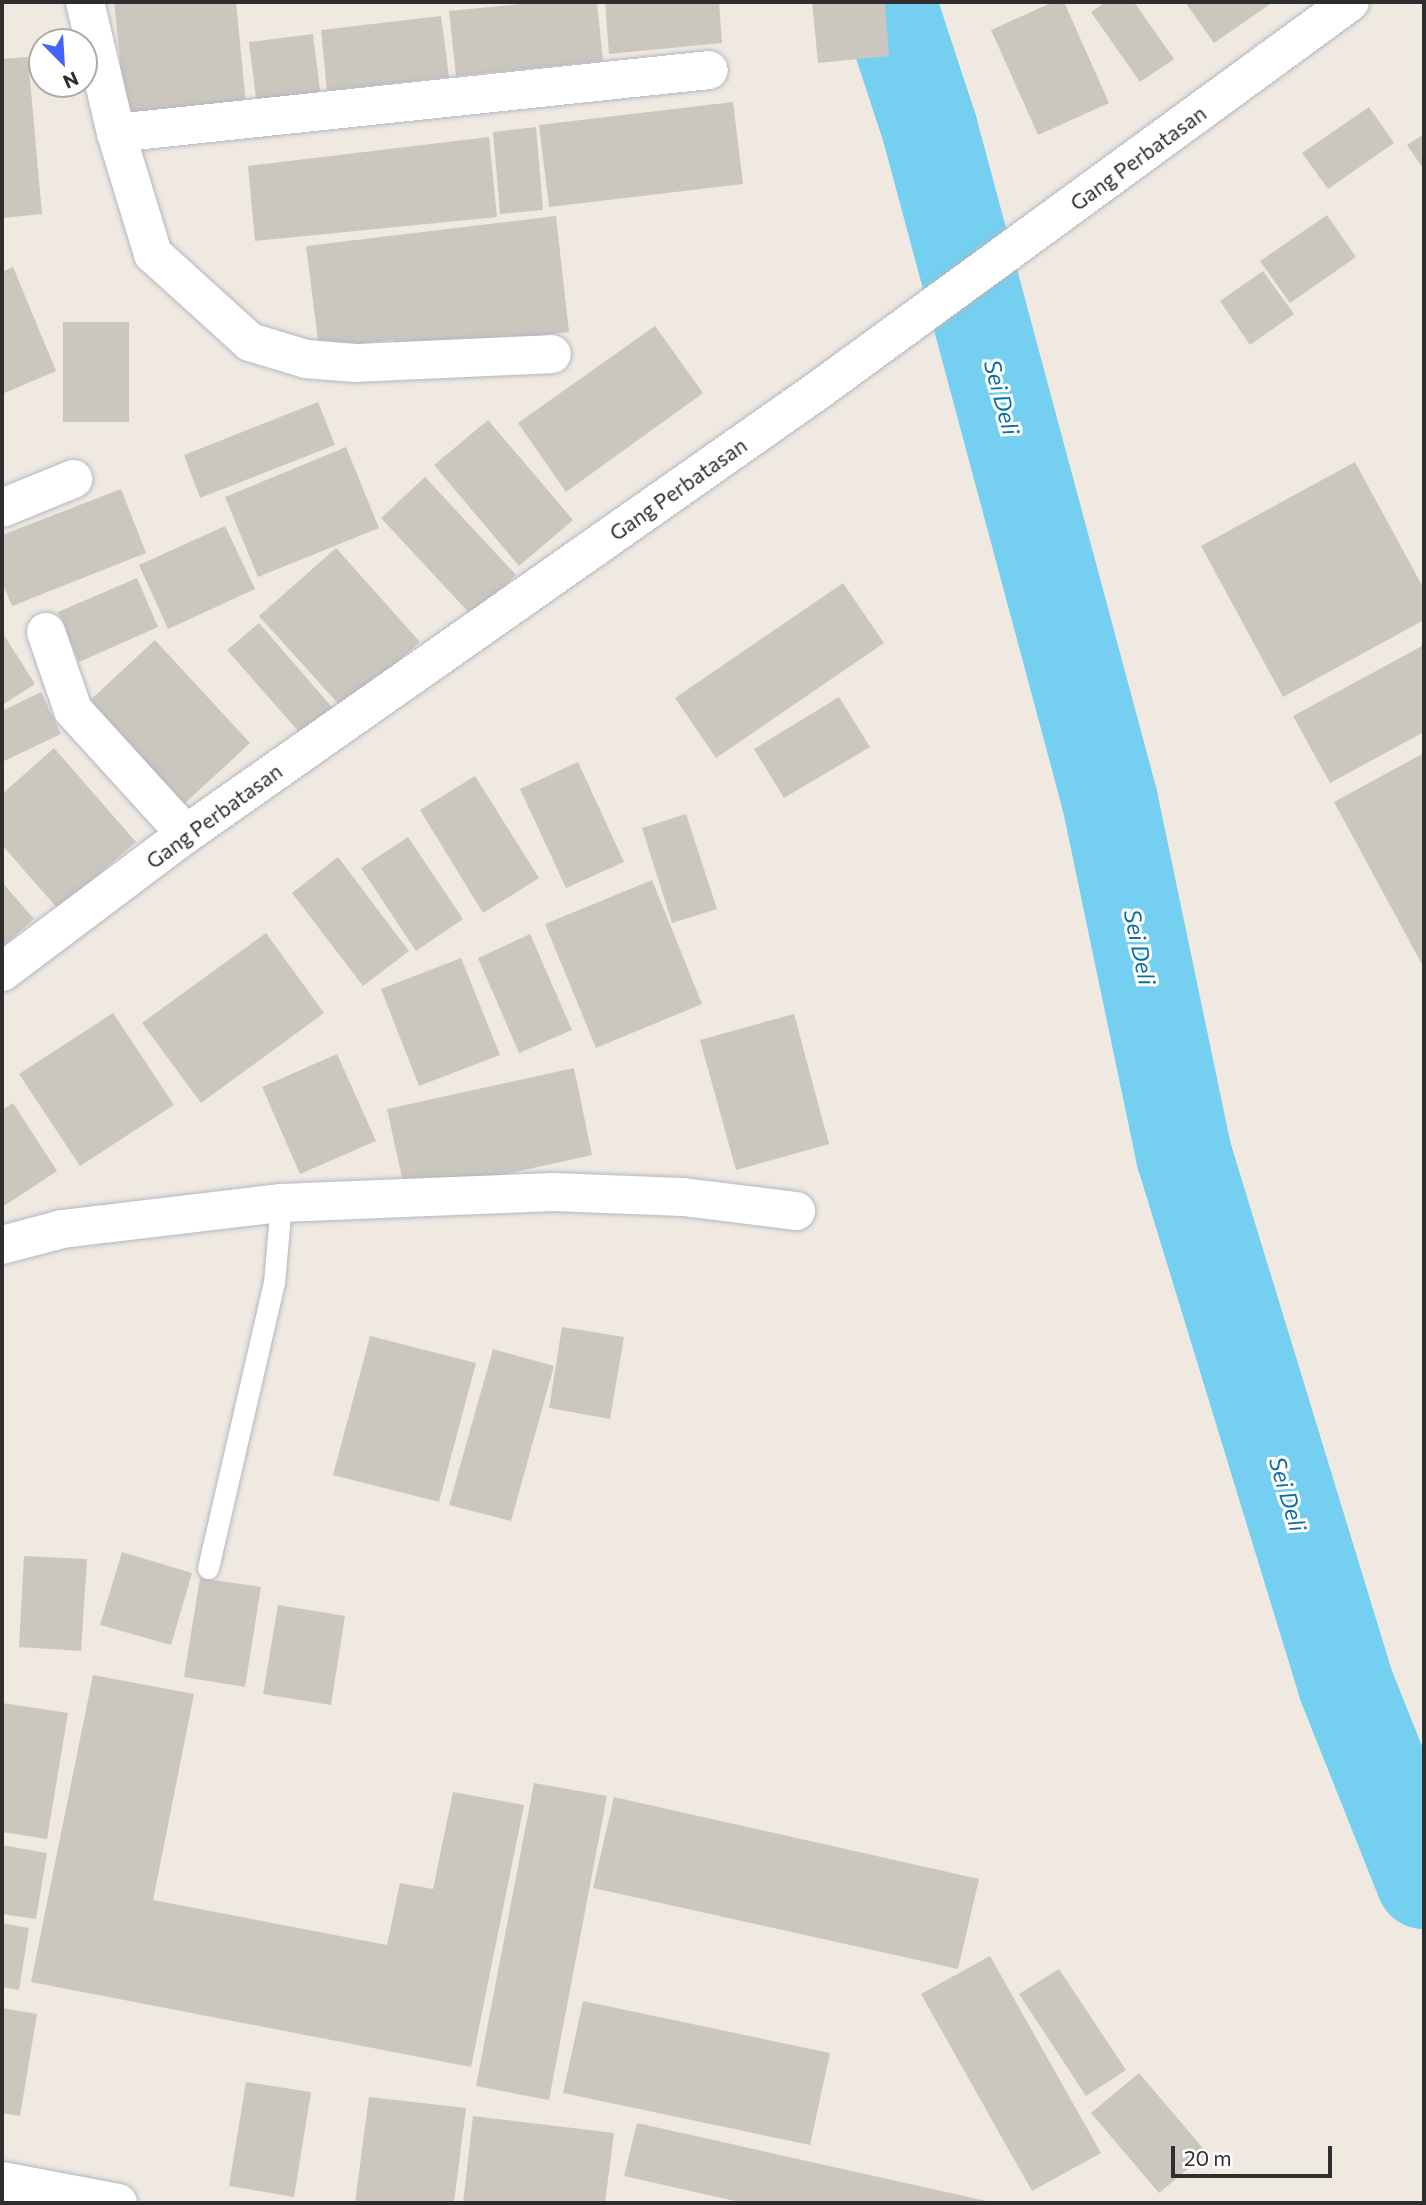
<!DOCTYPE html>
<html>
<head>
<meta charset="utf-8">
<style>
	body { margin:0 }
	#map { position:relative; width:1426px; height:2205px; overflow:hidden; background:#efe9e1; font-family:Commissioner,sans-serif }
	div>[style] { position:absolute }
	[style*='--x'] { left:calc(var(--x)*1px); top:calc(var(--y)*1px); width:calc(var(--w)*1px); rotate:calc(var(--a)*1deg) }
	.river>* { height:96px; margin:-48px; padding:0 48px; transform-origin:48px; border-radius:48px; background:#75cff0 }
	.building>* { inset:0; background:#cbc7bf }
	.roads { filter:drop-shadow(0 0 2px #b4b7c1) drop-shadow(0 0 2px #b4b7c1) }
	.service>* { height:21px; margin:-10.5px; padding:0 10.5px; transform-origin:10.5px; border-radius:10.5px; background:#fff }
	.minor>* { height:38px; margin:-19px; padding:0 19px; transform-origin:19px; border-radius:19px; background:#fff }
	span { translate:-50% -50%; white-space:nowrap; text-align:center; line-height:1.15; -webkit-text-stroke:6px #fff; paint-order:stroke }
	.street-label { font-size:21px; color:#2e2e2e }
	.water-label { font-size:23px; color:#0d6fa3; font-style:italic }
	.frame { position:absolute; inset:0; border:4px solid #2e2e2e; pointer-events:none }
	.north { position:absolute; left:28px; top:28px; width:70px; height:70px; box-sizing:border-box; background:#fff; border:2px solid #ababab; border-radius:50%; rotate:156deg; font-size:19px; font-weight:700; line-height:28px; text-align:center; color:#2e2e2e }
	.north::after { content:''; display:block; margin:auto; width:24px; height:32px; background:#4264fb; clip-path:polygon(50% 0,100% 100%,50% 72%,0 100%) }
	.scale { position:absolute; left:1171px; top:2146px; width:161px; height:32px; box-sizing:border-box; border:4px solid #2e2e2e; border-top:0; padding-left:9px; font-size:21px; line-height:24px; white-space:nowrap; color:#2e2e2e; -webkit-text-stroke:5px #fff; paint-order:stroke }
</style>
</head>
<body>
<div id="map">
	<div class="river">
		<i style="--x:888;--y:2;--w:135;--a:71.8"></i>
		<i style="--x:930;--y:130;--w:695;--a:74.98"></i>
		<i style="--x:1110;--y:801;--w:362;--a:78.2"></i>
		<i style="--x:1184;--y:1155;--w:554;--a:73"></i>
		<i style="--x:1346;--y:1685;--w:211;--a:68.3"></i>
	</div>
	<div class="building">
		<i style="clip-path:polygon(114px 2px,236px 2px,246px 104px,126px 116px)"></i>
		<i style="clip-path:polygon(541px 2px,597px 2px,603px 61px,456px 76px,449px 11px)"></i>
		<i style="clip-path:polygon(605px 2px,719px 2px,722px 43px,609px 54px)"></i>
		<i style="clip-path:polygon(812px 2px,885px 2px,889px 56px,818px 63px)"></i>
		<i style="clip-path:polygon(1053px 2px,1064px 2px,1109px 103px,1038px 135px,991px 30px)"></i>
		<i style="clip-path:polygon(1106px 2px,1134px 2px,1174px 59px,1140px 82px,1091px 12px)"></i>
		<i style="clip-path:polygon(1185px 2px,1273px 2px,1214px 43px)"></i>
		<i style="clip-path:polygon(441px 16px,449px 77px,327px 91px,321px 30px)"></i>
		<i style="clip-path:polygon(313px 34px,322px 106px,258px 114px,249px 42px)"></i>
		<i style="clip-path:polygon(28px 57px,42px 214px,2px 218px,2px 59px)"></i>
		<i style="clip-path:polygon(733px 102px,743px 184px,549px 207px,539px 125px)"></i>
		<i style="clip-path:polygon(1369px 107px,1394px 143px,1328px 189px,1302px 153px)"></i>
		<i style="clip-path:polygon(536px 127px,543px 210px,500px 214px,493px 132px)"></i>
		<i style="clip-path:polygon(1424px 134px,1424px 170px,1407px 145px)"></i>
		<i style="clip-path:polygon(489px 137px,497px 217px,255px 241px,248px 166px)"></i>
		<i style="clip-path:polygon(1327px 215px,1356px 257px,1290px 303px,1260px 261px)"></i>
		<i style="clip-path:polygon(556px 216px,569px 332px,396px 353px,394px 340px,319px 348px,306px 246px)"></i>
		<i style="clip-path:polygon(13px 267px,56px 371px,2px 394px,2px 272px)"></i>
		<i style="clip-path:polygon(1263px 271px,1294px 314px,1250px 345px,1220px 301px)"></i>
		<i style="clip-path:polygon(63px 322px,129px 322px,129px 422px,63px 422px)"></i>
		<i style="clip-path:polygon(655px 326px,703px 393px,566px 492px,518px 423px)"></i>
		<i style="clip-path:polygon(318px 402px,335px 445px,200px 498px,184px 455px)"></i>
		<i style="clip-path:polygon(488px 420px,573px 520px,519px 566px,434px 465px)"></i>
		<i style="clip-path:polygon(346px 447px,379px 528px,258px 577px,225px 497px)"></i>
		<i style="clip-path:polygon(1355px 462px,1424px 589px,1424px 620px,1283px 697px,1201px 546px)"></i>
		<i style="clip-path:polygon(425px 477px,516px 575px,472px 616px,381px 518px)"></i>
		<i style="clip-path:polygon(121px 489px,146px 553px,12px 606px,2px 582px,2px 535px)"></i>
		<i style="clip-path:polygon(225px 526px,255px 589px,168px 629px,139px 565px)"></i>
		<i style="clip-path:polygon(336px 548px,420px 642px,343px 709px,259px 616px)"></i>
		<i style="clip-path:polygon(137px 578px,158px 627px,79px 662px,58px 612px)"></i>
		<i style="clip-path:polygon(843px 583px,884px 643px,716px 758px,675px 698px)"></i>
		<i style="clip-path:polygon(259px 623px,338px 714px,307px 741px,227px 650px)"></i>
		<i style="clip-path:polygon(2px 632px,35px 684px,2px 705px)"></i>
		<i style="clip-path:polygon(155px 640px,250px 743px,181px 807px,85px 705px)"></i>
		<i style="clip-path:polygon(1422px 646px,1424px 732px,1330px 783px,1293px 716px)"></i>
		<i style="clip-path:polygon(41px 692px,61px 734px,2px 762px,2px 711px)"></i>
		<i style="clip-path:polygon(839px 697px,870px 747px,784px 798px,754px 749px)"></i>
		<i style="clip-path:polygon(54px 748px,136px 842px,58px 909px,2px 845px,2px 794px)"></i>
		<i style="clip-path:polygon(1424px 753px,1424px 968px,1334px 802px)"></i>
		<i style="clip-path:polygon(578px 762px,624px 862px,566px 888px,520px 789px)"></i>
		<i style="clip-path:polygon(475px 776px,539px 878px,483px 913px,420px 810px)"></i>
		<i style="clip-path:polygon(686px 814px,717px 909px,672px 923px,642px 828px)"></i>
		<i style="clip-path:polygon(408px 837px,463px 919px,416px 951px,361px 868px)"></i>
		<i style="clip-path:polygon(338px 857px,409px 951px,363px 986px,292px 893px)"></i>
		<i style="clip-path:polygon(652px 880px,702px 1004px,596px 1048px,545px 924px)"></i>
		<i style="clip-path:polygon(2px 882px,34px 919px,2px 947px)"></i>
		<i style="clip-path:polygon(266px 933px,324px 1013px,201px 1103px,142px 1023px)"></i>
		<i style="clip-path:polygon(530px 934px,572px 1030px,519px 1053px,478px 958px)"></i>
		<i style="clip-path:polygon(461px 958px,500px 1055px,419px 1086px,381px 989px)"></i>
		<i style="clip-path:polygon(113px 1013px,174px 1105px,80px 1166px,19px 1074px)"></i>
		<i style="clip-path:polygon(794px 1014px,829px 1144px,736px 1170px,700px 1040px)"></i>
		<i style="clip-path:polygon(337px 1054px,376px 1141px,300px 1174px,262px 1087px)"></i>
		<i style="clip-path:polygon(574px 1068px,592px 1155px,406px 1196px,387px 1109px)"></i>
		<i style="clip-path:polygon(13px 1103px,57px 1171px,4px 1206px,2px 1110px)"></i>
		<i style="clip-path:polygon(562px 1327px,624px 1337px,610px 1419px,549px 1408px)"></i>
		<i style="clip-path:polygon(370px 1336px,476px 1363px,439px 1502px,333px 1475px)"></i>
		<i style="clip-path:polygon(493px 1349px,554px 1366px,511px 1521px,449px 1505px)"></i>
		<i style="clip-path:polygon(122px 1552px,192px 1573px,171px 1645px,100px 1625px)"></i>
		<i style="clip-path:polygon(24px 1556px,87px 1559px,81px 1651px,19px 1647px)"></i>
		<i style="clip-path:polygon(200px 1578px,261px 1587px,245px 1687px,184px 1677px)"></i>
		<i style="clip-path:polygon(278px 1605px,345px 1616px,331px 1705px,263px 1694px)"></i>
		<i style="clip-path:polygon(93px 1675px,194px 1694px,153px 1900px,387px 1945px,400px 1883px,433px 1889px,453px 1792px,524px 1805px,471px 2067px,31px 1982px)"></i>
		<i style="clip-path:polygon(2px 1703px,68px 1713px,47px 1839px,2px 1832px)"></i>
		<i style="clip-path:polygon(534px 1783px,607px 1796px,549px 2100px,476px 2086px)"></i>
		<i style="clip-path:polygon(614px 1797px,979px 1879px,958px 1969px,593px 1888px)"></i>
		<i style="clip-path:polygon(2px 1845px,47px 1853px,36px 1919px,2px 1914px)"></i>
		<i style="clip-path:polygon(2px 1923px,29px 1928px,19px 1990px,2px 1987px)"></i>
		<i style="clip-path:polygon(990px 1956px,1101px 2153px,1032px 2191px,921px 1994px)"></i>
		<i style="clip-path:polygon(1059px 1969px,1126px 2070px,1086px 2096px,1019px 1994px)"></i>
		<i style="clip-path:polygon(583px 2001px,830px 2053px,810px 2145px,563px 2093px)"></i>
		<i style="clip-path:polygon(2px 2008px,37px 2014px,20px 2116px,2px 2113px)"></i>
		<i style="clip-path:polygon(1139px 2073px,1207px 2153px,1159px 2193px,1091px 2113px)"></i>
		<i style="clip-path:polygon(246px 2082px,311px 2092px,294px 2197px,229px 2186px)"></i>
		<i style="clip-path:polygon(369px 2097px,466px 2108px,454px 2203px,355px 2203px)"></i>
		<i style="clip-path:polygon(473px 2116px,614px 2133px,605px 2203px,463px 2203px)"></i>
		<i style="clip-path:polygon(637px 2123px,991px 2202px,991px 2203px,744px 2203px,624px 2176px)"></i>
	</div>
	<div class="roads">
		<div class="service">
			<i style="--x:208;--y:1568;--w:293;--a:-77"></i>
			<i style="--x:274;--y:1283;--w:80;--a:-85"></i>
		</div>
		<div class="minor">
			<i style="--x:85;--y:2;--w:135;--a:76.7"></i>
			<i style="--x:116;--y:133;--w:127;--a:73"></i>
			<i style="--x:153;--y:254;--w:131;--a:42.2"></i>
			<i style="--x:250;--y:342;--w:59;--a:16.9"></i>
			<i style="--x:306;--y:359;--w:50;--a:4.6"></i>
			<i style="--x:356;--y:363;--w:196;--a:-2.6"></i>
			<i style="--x:116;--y:133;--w:596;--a:-6.06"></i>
			<i style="--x:2;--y:508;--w:77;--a:-22.2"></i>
			<i style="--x:46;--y:632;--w:83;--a:70.9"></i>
			<i style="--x:73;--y:710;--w:168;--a:47.7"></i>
			<i style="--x:2;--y:972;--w:230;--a:-36.9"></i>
			<i style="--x:186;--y:834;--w:775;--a:-35.06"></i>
			<i style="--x:820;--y:389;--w:656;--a:-36.14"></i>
			<i style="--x:2;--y:1245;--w:62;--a:-14.9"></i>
			<i style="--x:62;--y:1229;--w:221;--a:-6.8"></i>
			<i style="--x:281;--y:1203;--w:272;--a:-2.3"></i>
			<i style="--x:553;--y:1192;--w:130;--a:2.2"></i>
			<i style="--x:683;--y:1197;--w:114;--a:7.1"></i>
			<i style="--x:2;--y:2181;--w:118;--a:10.7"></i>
		</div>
	</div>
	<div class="street-label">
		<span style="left:1138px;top:158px;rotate:-36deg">Gang Perbatasan</span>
		<span style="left:678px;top:489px;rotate:-35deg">Gang Perbatasan</span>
		<span style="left:214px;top:816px;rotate:-36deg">Gang Perbatasan</span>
	</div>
	<div class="water-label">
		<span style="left:1002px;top:397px;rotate:75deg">Sei Deli</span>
		<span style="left:1140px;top:947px;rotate:78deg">Sei Deli</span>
		<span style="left:1288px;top:1494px;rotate:73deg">Sei Deli</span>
	</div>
	<div class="frame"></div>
	<div class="north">N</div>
	<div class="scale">20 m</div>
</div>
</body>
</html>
